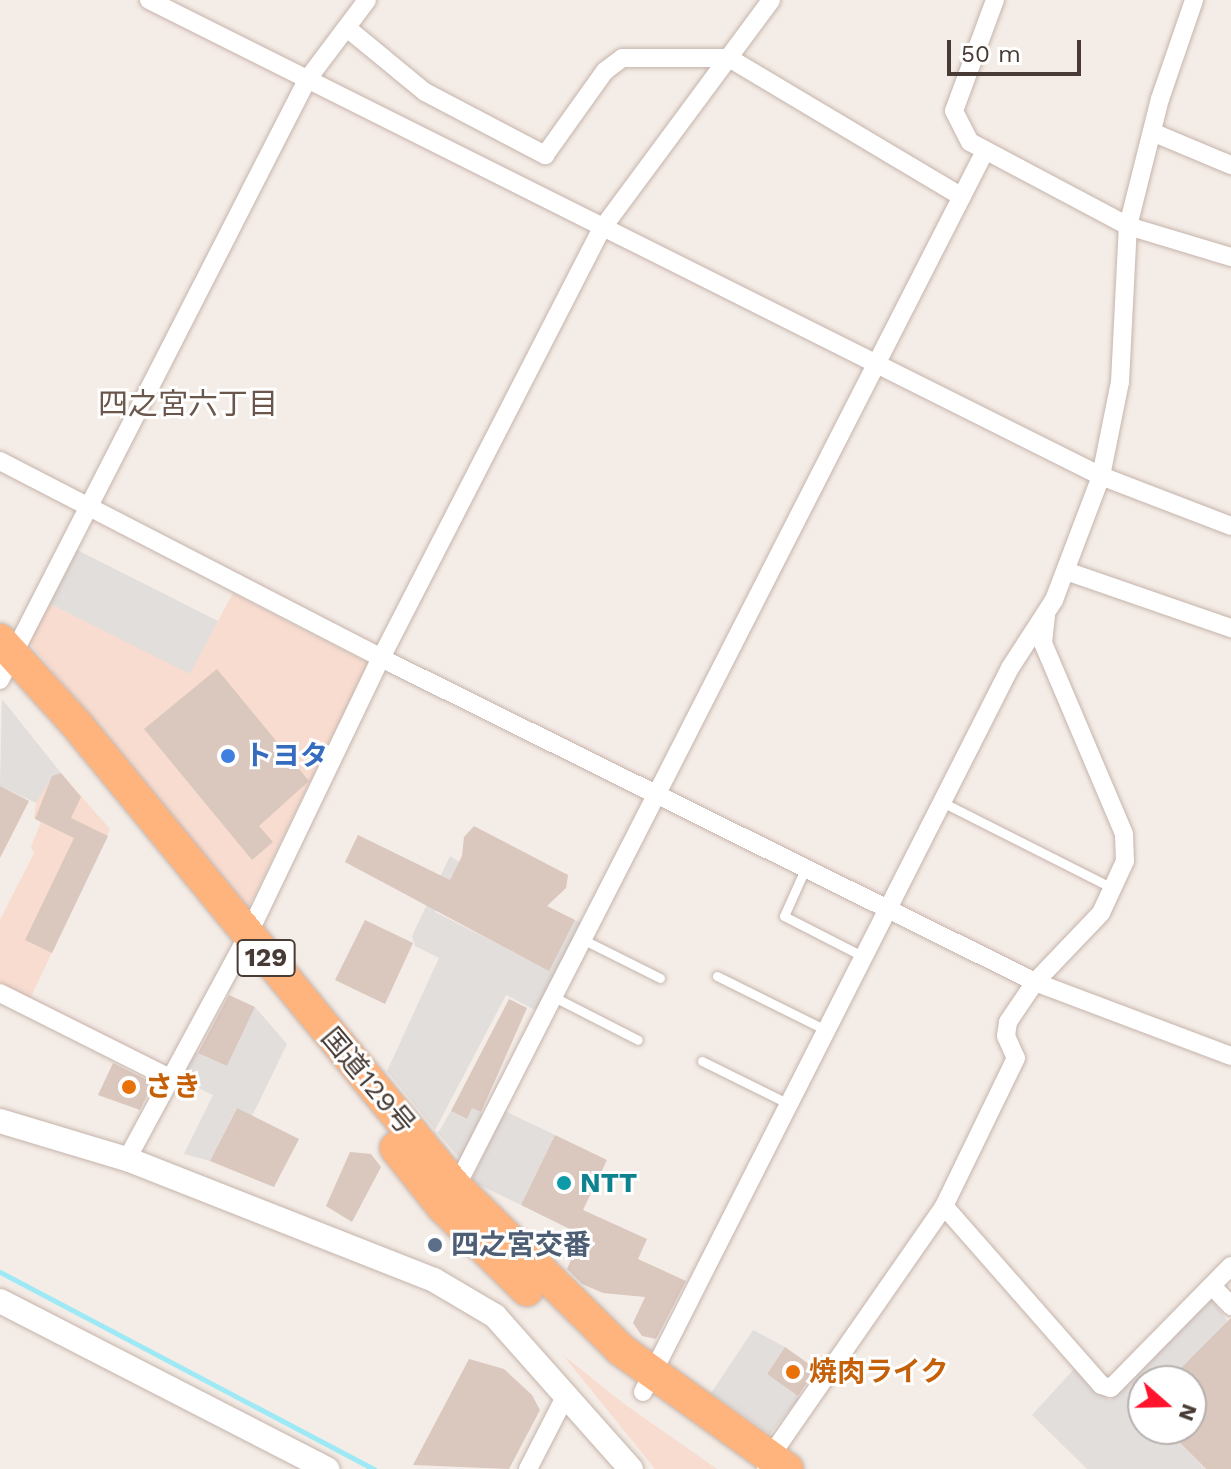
<!DOCTYPE html>
<html>
<head>
<meta charset="utf-8">
<style>
	body { margin:0 }
	#map { position:relative; width:1231px; height:1469px; overflow:hidden; background:#f4ece6; font-family:"Work Sans","Noto Sans JP",sans-serif }
	div>[style] { position:absolute }
	[style*='--x'] { left:calc(var(--x)*1px); top:calc(var(--y)*1px); width:calc(var(--w)*1px); rotate:calc(var(--a)*1deg) }
	.commercial>* { inset:0; background:#f8dcd0 }
	.parking>* { inset:0; background:#e2dedc }
	.stream>* { height:5px; margin:-2.5px; padding:0 2.5px; transform-origin:2.5px; border-radius:2.5px; background:#9ee9f6 }
	.building>* { inset:0; background:#dac7be }
	.roads { filter:drop-shadow(0 0 2px #c4b4ab) drop-shadow(0 0 2px #c4b4ab) }
	.service>* { height:9px; margin:-4.5px; padding:0 4.5px; transform-origin:4.5px; border-radius:4.5px; background:#fff }
	.minor>* { height:18px; margin:-9px; padding:0 9px; transform-origin:9px; border-radius:9px; background:#fff }
	.tertiary>* { height:24px; margin:-12px; padding:0 12px; transform-origin:12px; border-radius:12px; background:#fff }
	.trunk>* { height:32px; margin:-16px; padding:0 16px; transform-origin:16px; border-radius:16px; background:#ffb47e }
	.dots>* { width:22px; height:22px; translate:-50% -50%; box-sizing:border-box; border:4px solid #fff; border-radius:50% }
	span { translate:-50% -50%; white-space:nowrap; text-align:center; line-height:1.15; -webkit-text-stroke:6px #fff; paint-order:stroke }
	.shield-label span { padding:2px 6px; background:#fff; border:2px solid; border-radius:6px; -webkit-text-stroke-width:0 }
	.shield-label { font-size:26px; color:#483b35; font-weight:700 }
	.shop-label { font-size:28px; color:#366cbe; font-weight:700 }
	.left { translate:0 -50%; text-align:left }
	.street-label { font-size:28px; color:#483b35 }
	.food-label { font-size:28px; color:#c56008; font-weight:700 }
	.culture-label { font-size:28px; color:#0d838f; font-weight:700 }
	.service-label { font-size:28px; color:#4e5e75; font-weight:700 }
	.neighbourhood-label { font-size:30px; color:#6b564b }
	.north { position:absolute; left:1127px; top:1365px; width:80px; height:80px; box-sizing:border-box; background:#fff; border:2px solid #b6b1ae; border-radius:50%; rotate:110deg; font-size:22px; font-weight:700; line-height:32px; text-align:center; color:#483b35 }
	.north::after { content:''; display:block; margin:auto; width:28px; height:36px; background:#ff132d; clip-path:polygon(50% 0,100% 100%,50% 72%,0 100%) }
	.scale { position:absolute; left:947px; top:40px; width:134px; height:36px; box-sizing:border-box; border:4px solid #483b35; border-top:0; padding-left:10px; font-size:24px; line-height:28px; white-space:nowrap; color:#483b35; -webkit-text-stroke:6px #fff; paint-order:stroke }
</style>
</head>
<body>
<div id="map">
	<div class="commercial">
		<i style="clip-path:polygon(233px 593px,368px 663px,248px 909px,29px 642px,50px 604px,190px 673px)"></i>
		<i style="clip-path:polygon(61px 773px,110px 829px,29px 1001px,0 987px,0 920px,34px 853px,31px 847px,41px 822px,34px 818px,36px 803px,52px 776px)"></i>
		<i style="clip-path:polygon(563px 1355px,623px 1403px,717px 1469px,655px 1469px)"></i>
	</div>
	<div class="parking">
		<i style="clip-path:polygon(77px 550px,218px 621px,190px 674px,50px 604px)"></i>
		<i style="clip-path:polygon(2px 699px,61px 773px,52px 777px,36px 803px,0 786px)"></i>
		<i style="clip-path:polygon(450px 856px,459px 862px,435px 912px,549px 970px,575px 920px,583px 924px,539px 1012px,506px 995px,435px 1130px,387px 1071px,439px 958px,415px 946px,412px 936px)"></i>
		<i style="clip-path:polygon(255px 1007px,287px 1044px,252px 1116px,236px 1109px,210px 1161px,184px 1154px,213px 1095px,181px 1080px,196px 1052px,227px 1066px)"></i>
		<i style="clip-path:polygon(472px 1108px,486px 1115px,462px 1161px,438px 1133px,451px 1111px,466px 1119px)"></i>
		<i style="clip-path:polygon(505px 1111px,555px 1135px,521px 1205px,471px 1181px)"></i>
		<i style="clip-path:polygon(1211px 1298px,1228px 1322px,1168px 1381px,1143px 1381px,1143px 1429px,1166px 1429px,1205px 1469px,1087px 1469px,1032px 1415px,1074px 1369px,1110px 1401px)"></i>
		<i style="clip-path:polygon(753px 1330px,785px 1347px,767px 1374px,800px 1397px,770px 1434px,711px 1393px)"></i>
	</div>
	<div class="stream">
		<i style="--x:0;--y:1272;--w:423;--a:27.8"></i>
	</div>
	<div class="building">
		<i style="clip-path:polygon(217px 669px,309px 781px,259px 826px,273px 842px,252px 860px,144px 729px)"></i>
		<i style="clip-path:polygon(61px 773px,81px 797px,71px 818px,108px 836px,52px 953px,25px 940px,74px 838px,35px 819px,52px 776px)"></i>
		<i style="clip-path:polygon(0 786px,29px 801px,0 858px)"></i>
		<i style="clip-path:polygon(474px 826px,568px 875px,566px 888px,547px 906px,575px 920px,549px 971px,345px 862px,358px 835px,450px 880px,462px 856px,464px 837px)"></i>
		<i style="clip-path:polygon(365px 920px,413px 943px,385px 1004px,335px 980px)"></i>
		<i style="clip-path:polygon(229px 995px,255px 1007px,227px 1066px,198px 1053px)"></i>
		<i style="clip-path:polygon(509px 999px,527px 1008px,481px 1112px,472px 1108px,467px 1119px,451px 1111px)"></i>
		<i style="clip-path:polygon(113px 1063px,153px 1083px,140px 1110px,98px 1095px)"></i>
		<i style="clip-path:polygon(237px 1108px,299px 1139px,274px 1187px,210px 1161px)"></i>
		<i style="clip-path:polygon(555px 1135px,607px 1160px,583px 1210px,647px 1239px,638px 1259px,686px 1281px,656px 1339px,642px 1336px,633px 1323px,645px 1297px,603px 1293px,582px 1284px,567px 1269px,582px 1235px,521px 1205px)"></i>
		<i style="clip-path:polygon(350px 1152px,371px 1154px,381px 1167px,352px 1222px,326px 1206px)"></i>
		<i style="clip-path:polygon(1231px 1318px,1231px 1469px,1206px 1469px,1166px 1429px,1191px 1429px,1191px 1381px,1168px 1381px)"></i>
		<i style="clip-path:polygon(785px 1347px,816px 1369px,798px 1396px,767px 1374px)"></i>
		<i style="clip-path:polygon(469px 1359px,504px 1369px,532px 1395px,540px 1410px,509px 1469px,413px 1465px)"></i>
	</div>
	<div class="roads">
		<div class="service">
			<i style="--x:942;--y:802;--w:193;--a:26.8"></i>
			<i style="--x:805;--y:869;--w:51;--a:114.1"></i>
			<i style="--x:784;--y:916;--w:90;--a:27.1"></i>
			<i style="--x:584;--y:940;--w:85;--a:26.6"></i>
			<i style="--x:717;--y:976;--w:122;--a:26.4"></i>
			<i style="--x:554;--y:997;--w:94;--a:27.1"></i>
			<i style="--x:702;--y:1061;--w:97;--a:26.3"></i>
		</div>
		<div class="minor">
			<i style="--x:149;--y:0;--w:1064;--a:26.57"></i>
			<i style="--x:1101;--y:476;--w:139;--a:21"></i>
			<i style="--x:995;--y:0;--w:118;--a:110.3"></i>
			<i style="--x:954;--y:111;--w:35;--a:63"></i>
			<i style="--x:970;--y:142;--w:179;--a:28"></i>
			<i style="--x:1128;--y:226;--w:108;--a:16.8"></i>
			<i style="--x:347;--y:28;--w:101;--a:39.4"></i>
			<i style="--x:425;--y:92;--w:136;--a:27.7"></i>
			<i style="--x:545;--y:155;--w:103;--a:-54.5"></i>
			<i style="--x:605;--y:71;--w:21;--a:-37"></i>
			<i style="--x:622;--y:58;--w:107;--a:0"></i>
			<i style="--x:729;--y:58;--w:271;--a:30.8"></i>
			<i style="--x:1152;--y:132;--w:86;--a:22.7"></i>
			<i style="--x:0;--y:461;--w:429;--a:27.3"></i>
			<i style="--x:381;--y:658;--w:730;--a:26.35"></i>
			<i style="--x:1035;--y:982;--w:210;--a:20.7"></i>
			<i style="--x:1066;--y:571;--w:175;--a:19.1"></i>
			<i style="--x:1046;--y:615;--w:28;--a:96"></i>
			<i style="--x:1043;--y:643;--w:207;--a:67"></i>
			<i style="--x:1124;--y:834;--w:27;--a:88"></i>
			<i style="--x:1125;--y:861;--w:57;--a:114.8"></i>
			<i style="--x:1101;--y:913;--w:95;--a:133.7"></i>
			<i style="--x:1035;--y:982;--w:48;--a:124"></i>
			<i style="--x:1008;--y:1022;--w:14;--a:98"></i>
			<i style="--x:1006;--y:1036;--w:24;--a:66"></i>
			<i style="--x:1016;--y:1058;--w:165;--a:115.9"></i>
			<i style="--x:944;--y:1206;--w:238;--a:48.7"></i>
			<i style="--x:1101;--y:1385;--w:10;--a:17"></i>
			<i style="--x:1111;--y:1388;--w:171;--a:-45.5"></i>
			<i style="--x:0;--y:680;--w:674;--a:-62.9"></i>
			<i style="--x:307;--y:80;--w:100;--a:-53.1"></i>
			<i style="--x:0;--y:993;--w:190;--a:26.6"></i>
			<i style="--x:127;--y:1159;--w:255;--a:-61.6"></i>
			<i style="--x:248;--y:935;--w:307;--a:-64.4"></i>
			<i style="--x:381;--y:658;--w:481;--a:-62.8"></i>
			<i style="--x:601;--y:230;--w:286;--a:-53.5"></i>
			<i style="--x:456;--y:1187;--w:1161;--a:-62.95"></i>
			<i style="--x:1212;--y:1286;--w:28;--a:46"></i>
			<i style="--x:643;--y:1392;--w:812;--a:-63.12"></i>
			<i style="--x:1010;--y:668;--w:81;--a:-57.1"></i>
			<i style="--x:1054;--y:600;--w:133;--a:-69.2"></i>
			<i style="--x:1101;--y:476;--w:96;--a:-78.6"></i>
			<i style="--x:1120;--y:382;--w:156;--a:-87.1"></i>
			<i style="--x:1128;--y:226;--w:131;--a:-75.9"></i>
			<i style="--x:1160;--y:99;--w:105;--a:-71"></i>
			<i style="--x:765;--y:1464;--w:314;--a:-55.2"></i>
			<i style="--x:528;--y:1469;--w:81;--a:-62.8"></i>
		</div>
		<div class="tertiary">
			<i style="--x:0;--y:1121;--w:133;--a:16.7"></i>
			<i style="--x:127;--y:1159;--w:330;--a:21.5"></i>
			<i style="--x:434;--y:1280;--w:71;--a:30.5"></i>
			<i style="--x:495;--y:1316;--w:205;--a:48.4"></i>
			<i style="--x:0;--y:1301;--w:368;--a:27.2"></i>
		</div>
		<div class="trunk">
			<i style="--x:0;--y:640;--w:115;--a:47.8"></i>
			<i style="--x:77;--y:725;--w:598;--a:50.64"></i>
			<i style="--x:456;--y:1187;--w:231;--a:44.6"></i>
			<i style="--x:620;--y:1349;--w:206;--a:35.7"></i>
			<i style="--x:396;--y:1148;--w:75;--a:51.5"></i>
			<i style="--x:443;--y:1207;--w:118;--a:44.7"></i>
		</div>
	</div>
	<div class="dots">
		<i style="left:228px;top:756px;background:#3f7fe0"></i>
		<i style="left:129px;top:1087px;background:#e8710a"></i>
		<i style="left:564px;top:1183px;background:#0f9aa8"></i>
		<i style="left:435px;top:1245px;background:#5c6f8a"></i>
		<i style="left:793px;top:1372px;background:#e8710a"></i>
	</div>
	<div class="shield-label">
		<span style="left:266px;top:958px">129</span>
	</div>
	<div class="shop-label">
		<span class="left" style="left:244px;top:756px">トヨタ</span>
	</div>
	<div class="street-label">
		<span style="left:368px;top:1081px;rotate:50deg">国道129号</span>
	</div>
	<div class="food-label">
		<span class="left" style="left:145px;top:1087px">さき</span>
		<span class="left" style="left:809px;top:1372px">焼肉ライク</span>
	</div>
	<div class="culture-label">
		<span class="left" style="left:580px;top:1183px">NTT</span>
	</div>
	<div class="service-label">
		<span class="left" style="left:451px;top:1245px">四之宮交番</span>
	</div>
	<div class="neighbourhood-label">
		<span style="left:188px;top:404px">四之宮六丁目</span>
	</div>
	<div class="north">N</div>
	<div class="scale">50 m</div>
</div>
</body>
</html>
